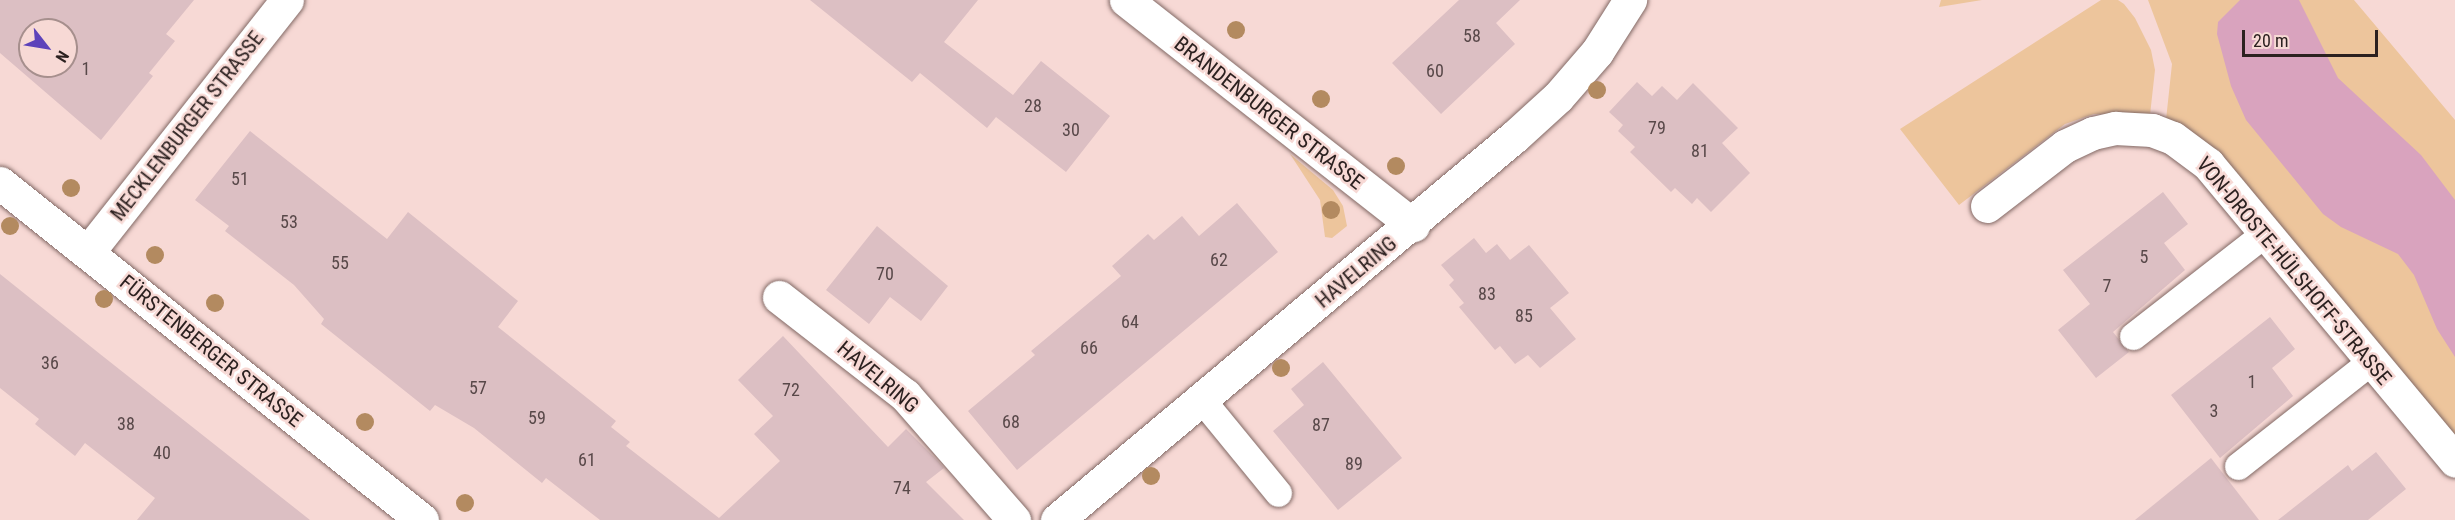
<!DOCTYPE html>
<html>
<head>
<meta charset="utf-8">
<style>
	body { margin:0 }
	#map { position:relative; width:2455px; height:520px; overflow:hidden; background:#f7d9d5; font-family:"Roboto Condensed",sans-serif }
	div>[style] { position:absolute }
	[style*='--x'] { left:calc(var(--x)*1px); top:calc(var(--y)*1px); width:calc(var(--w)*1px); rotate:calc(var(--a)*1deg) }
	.green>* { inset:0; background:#edc59c }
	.water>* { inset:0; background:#d9a3be }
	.building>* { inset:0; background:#dcbfc3 }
	.roads { filter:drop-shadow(0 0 2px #826965) drop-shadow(0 0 2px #826965) }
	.lane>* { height:27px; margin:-13.5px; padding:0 13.5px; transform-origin:13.5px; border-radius:13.5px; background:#fff }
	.street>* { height:33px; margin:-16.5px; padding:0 16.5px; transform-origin:16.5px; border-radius:16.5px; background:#fff }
	.trees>* { width:18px; height:18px; margin:-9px; border-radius:50%; background:#b38a60 }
	span { translate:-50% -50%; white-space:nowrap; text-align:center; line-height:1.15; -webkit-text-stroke:5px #f7d9d5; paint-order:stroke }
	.number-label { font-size:18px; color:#584849 }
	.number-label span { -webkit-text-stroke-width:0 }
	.street-label { font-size:21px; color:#2c2120 }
	.north { position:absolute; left:18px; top:18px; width:60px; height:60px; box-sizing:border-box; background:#f7d9d5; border:2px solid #a68f8d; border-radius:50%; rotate:121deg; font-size:16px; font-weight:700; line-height:24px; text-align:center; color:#2c2120 }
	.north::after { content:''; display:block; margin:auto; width:21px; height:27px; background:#5d42ba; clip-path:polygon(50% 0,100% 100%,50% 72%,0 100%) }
	.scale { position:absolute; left:2242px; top:30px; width:136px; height:27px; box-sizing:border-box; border:3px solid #2c2120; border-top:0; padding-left:8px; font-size:18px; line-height:21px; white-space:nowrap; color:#2c2120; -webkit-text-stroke:4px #f7d9d5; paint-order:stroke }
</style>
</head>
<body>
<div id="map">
	<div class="green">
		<i style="clip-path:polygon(1941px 0,1982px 0,1939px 7px)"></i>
		<i style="clip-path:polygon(2101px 0,2118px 0,2124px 4px,2135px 18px,2151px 50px,2155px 70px,2150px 115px,2094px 114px,2065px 124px,1959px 205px,1900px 129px)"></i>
		<i style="clip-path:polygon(2148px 0,2354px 0,2455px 120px,2455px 438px,2166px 120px,2172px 64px)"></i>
		<i style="clip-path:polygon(1290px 154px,1333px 190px,1343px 206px,1347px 226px,1332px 238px,1325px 237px,1320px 200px)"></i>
	</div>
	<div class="water">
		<i style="clip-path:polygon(2240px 0,2299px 0,2338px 78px,2421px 155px,2455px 200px,2455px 357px,2437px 329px,2414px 275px,2398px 254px,2341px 227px,2323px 214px,2246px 120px,2231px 86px,2217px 34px,2218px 22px)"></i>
	</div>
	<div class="building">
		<i style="clip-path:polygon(evenodd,0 0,194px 0,166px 34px,175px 41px,149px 73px,153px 76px,101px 140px,0 53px,0 0,30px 30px,66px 30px,66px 66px,30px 66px,30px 30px)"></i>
		<i style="clip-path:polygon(810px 0,978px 0,944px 42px,1013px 95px,1041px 61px,1110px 116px,1066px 172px,996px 117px,987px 128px,920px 73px,912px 82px)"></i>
		<i style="clip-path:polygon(1459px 0,1520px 0,1496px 23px,1515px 44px,1441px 114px,1392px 63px)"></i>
		<i style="clip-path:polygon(1637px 82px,1652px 96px,1662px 86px,1677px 100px,1693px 83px,1738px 128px,1722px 143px,1750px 173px,1711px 212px,1697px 198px,1692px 204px,1675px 188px,1671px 192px,1630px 152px,1635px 147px,1618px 131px,1623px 125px,1609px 112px)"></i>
		<i style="clip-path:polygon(250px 131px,387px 239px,408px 212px,518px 301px,498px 327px,616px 421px,611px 427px,630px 442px,626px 446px,719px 518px,780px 461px,754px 434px,773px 416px,738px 380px,783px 336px,888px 447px,906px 429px,938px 461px,944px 468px,926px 482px,964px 520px,600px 520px,546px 478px,542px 483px,474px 428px,435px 405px,430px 411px,321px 324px,324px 319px,294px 285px,225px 231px,229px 226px,195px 200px)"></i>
		<i style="clip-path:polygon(2163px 192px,2188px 224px,2164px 243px,2185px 270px,2113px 332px,2129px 352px,2096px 378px,2058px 330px,2090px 304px,2063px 270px)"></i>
		<i style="clip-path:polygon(1237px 203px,1278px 252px,1017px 470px,968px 411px,1035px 355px,1031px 351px,1121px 276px,1112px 266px,1148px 234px,1154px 240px,1182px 216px,1199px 236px)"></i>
		<i style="clip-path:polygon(877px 226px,948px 286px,921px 321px,890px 297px,869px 324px,826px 290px)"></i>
		<i style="clip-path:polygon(1474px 238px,1486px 253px,1497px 244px,1510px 260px,1529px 245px,1569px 293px,1550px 308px,1576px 339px,1540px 368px,1528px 355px,1515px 364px,1500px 346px,1495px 350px,1459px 307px,1464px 303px,1449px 285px,1454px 280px,1441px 265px)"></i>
		<i style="clip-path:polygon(0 274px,100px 354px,310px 520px,137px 520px,155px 498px,85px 443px,75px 456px,35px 424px,39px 419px,0 388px)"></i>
		<i style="clip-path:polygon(2270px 317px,2295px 349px,2272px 368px,2293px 396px,2220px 458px,2171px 395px)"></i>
		<i style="clip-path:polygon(1323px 362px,1402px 458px,1338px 510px,1273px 431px,1304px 405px,1291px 389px)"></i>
		<i style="clip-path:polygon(2376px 452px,2406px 489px,2368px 520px,2278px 520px,2348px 465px,2352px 471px)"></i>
		<i style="clip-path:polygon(2211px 458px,2259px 520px,2135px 520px)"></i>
	</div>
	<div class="roads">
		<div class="lane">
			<i style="--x:2133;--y:336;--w:166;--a:-37.9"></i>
			<i style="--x:1202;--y:400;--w:120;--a:50.7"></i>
			<i style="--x:2238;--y:466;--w:168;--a:-38.2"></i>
		</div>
		<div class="street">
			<i style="--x:1126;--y:0;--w:365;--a:38.1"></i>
			<i style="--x:0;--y:183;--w:540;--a:38.61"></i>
			<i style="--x:1987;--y:206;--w:98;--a:-37.6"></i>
			<i style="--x:2065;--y:146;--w:31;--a:-25"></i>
			<i style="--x:2093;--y:133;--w:23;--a:-13"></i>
			<i style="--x:2115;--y:128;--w:37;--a:3"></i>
			<i style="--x:2152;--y:130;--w:22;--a:21"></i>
			<i style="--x:2173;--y:138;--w:44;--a:36.6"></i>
			<i style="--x:2208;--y:164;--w:386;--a:50.2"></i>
			<i style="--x:88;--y:252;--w:321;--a:-51.7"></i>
			<i style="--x:779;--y:297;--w:160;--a:37.9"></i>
			<i style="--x:905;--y:395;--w:166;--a:48.9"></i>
			<i style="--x:1057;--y:520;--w:596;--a:-39.97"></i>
			<i style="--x:1514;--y:137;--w:59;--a:-42.3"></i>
			<i style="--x:1558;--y:97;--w:60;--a:-49.1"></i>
			<i style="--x:1597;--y:52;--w:62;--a:-57.6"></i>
		</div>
	</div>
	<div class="trees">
		<i style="left:1236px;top:30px"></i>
		<i style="left:1597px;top:90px"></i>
		<i style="left:1321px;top:99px"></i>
		<i style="left:1396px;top:166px"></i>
		<i style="left:71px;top:188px"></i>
		<i style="left:1331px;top:210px"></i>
		<i style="left:10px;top:226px"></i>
		<i style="left:155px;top:255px"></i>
		<i style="left:104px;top:299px"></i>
		<i style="left:215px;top:303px"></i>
		<i style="left:1281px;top:368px"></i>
		<i style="left:365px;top:422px"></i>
		<i style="left:1151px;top:476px"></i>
		<i style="left:465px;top:503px"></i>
	</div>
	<div class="number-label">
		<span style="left:1472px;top:36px">58</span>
		<span style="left:86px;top:69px">1</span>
		<span style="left:1435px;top:71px">60</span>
		<span style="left:1033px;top:106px">28</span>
		<span style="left:1657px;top:128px">79</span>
		<span style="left:1071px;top:130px">30</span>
		<span style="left:1700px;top:151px">81</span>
		<span style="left:240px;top:179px">51</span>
		<span style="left:289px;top:222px">53</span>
		<span style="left:2144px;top:257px">5</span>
		<span style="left:1219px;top:260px">62</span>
		<span style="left:340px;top:263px">55</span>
		<span style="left:885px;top:274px">70</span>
		<span style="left:2107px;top:286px">7</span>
		<span style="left:1487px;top:294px">83</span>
		<span style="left:1524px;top:316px">85</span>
		<span style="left:1130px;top:322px">64</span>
		<span style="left:1089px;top:348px">66</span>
		<span style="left:50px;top:363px">36</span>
		<span style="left:2252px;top:382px">1</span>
		<span style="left:478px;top:388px">57</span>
		<span style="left:791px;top:390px">72</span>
		<span style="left:2214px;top:411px">3</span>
		<span style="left:537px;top:418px">59</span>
		<span style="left:1011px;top:422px">68</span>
		<span style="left:126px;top:424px">38</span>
		<span style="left:1321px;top:425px">87</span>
		<span style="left:162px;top:453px">40</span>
		<span style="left:587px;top:460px">61</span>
		<span style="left:1354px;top:464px">89</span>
		<span style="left:902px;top:488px">74</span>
	</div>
	<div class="street-label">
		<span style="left:1269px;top:113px;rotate:38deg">BRANDENBURGER STRASSE</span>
		<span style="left:187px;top:126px;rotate:-52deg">MECKLENBURGER STRASSE</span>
		<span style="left:2294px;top:271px;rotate:50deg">VON-DROSTE-HÜLSHOFF-STRASSE</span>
		<span style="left:1356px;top:272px;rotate:-40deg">HAVELRING</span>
		<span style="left:211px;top:351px;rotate:39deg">FÜRSTENBERGER STRASSE</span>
		<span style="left:878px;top:377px;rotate:40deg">HAVELRING</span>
	</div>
	<div class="north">N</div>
	<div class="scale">20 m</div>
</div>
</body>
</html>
